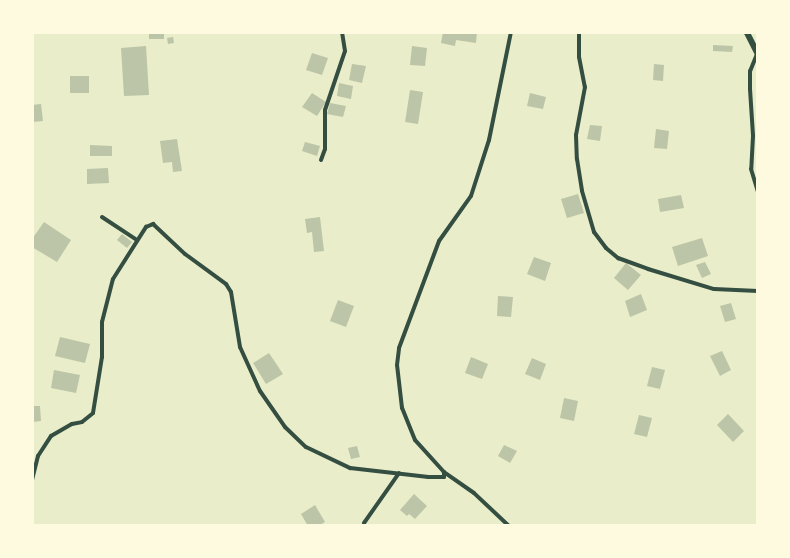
<!DOCTYPE html>
<html>
<head>
<meta charset="utf-8">
<style>
	body { margin:0 }
	#map { position:relative; width:790px; height:558px; overflow:hidden; background:#e9edc9; font-family:Commissioner,sans-serif }
	div>[style] { position:absolute }
	[style*='--x'] { left:calc(var(--x)*1px); top:calc(var(--y)*1px); width:calc(var(--w)*1px); rotate:calc(var(--a)*1deg) }
	.building>* { inset:0; background:#bcc5a7 }
	.minor>* { height:4px; margin:-2px; padding:0 2px; transform-origin:2px; border-radius:2px; background:#344e41 }
	.primary>* { height:5.5px; margin:-2.75px; padding:0 2.75px; transform-origin:2.75px; border-radius:2.75px; background:#344e41 }
	span { translate:-50% -50%; white-space:nowrap; text-align:center; line-height:1.15; -webkit-text-stroke:4.5px #fefae0; paint-order:stroke }
	.frame { position:absolute; inset:0; border:34px solid #fefae0; pointer-events:none }
</style>
</head>
<body>
<div id="map">
	<div class="building">
		<i style="clip-path:polygon(149px 32px,164px 32px,164px 39px,149px 39px)"></i>
		<i style="clip-path:polygon(443px 32px,477px 32px,476px 43px,456px 40px,455px 46px,441px 43px)"></i>
		<i style="clip-path:polygon(173px 37px,174px 43px,168px 44px,167px 38px)"></i>
		<i style="clip-path:polygon(713px 45px,733px 46px,732px 52px,713px 51px)"></i>
		<i style="clip-path:polygon(146px 46px,149px 95px,124px 96px,121px 48px)"></i>
		<i style="clip-path:polygon(412px 46px,427px 48px,425px 66px,410px 65px)"></i>
		<i style="clip-path:polygon(312px 53px,328px 58px,322px 75px,306px 70px)"></i>
		<i style="clip-path:polygon(352px 64px,366px 66px,362px 83px,349px 80px)"></i>
		<i style="clip-path:polygon(654px 64px,664px 65px,663px 81px,653px 80px)"></i>
		<i style="clip-path:polygon(70px 76px,89px 76px,89px 93px,70px 93px)"></i>
		<i style="clip-path:polygon(339px 83px,353px 86px,351px 99px,337px 96px)"></i>
		<i style="clip-path:polygon(410px 90px,423px 92px,418px 124px,405px 122px)"></i>
		<i style="clip-path:polygon(312px 93px,326px 102px,317px 116px,302px 107px)"></i>
		<i style="clip-path:polygon(530px 93px,546px 97px,543px 109px,527px 106px)"></i>
		<i style="clip-path:polygon(330px 103px,346px 106px,343px 117px,327px 114px)"></i>
		<i style="clip-path:polygon(41px 104px,43px 121px,32px 122px,32px 105px)"></i>
		<i style="clip-path:polygon(590px 125px,602px 126px,600px 141px,587px 139px)"></i>
		<i style="clip-path:polygon(656px 129px,669px 131px,667px 149px,654px 148px)"></i>
		<i style="clip-path:polygon(177px 139px,182px 171px,173px 172px,172px 162px,163px 163px,160px 141px)"></i>
		<i style="clip-path:polygon(305px 142px,320px 146px,317px 156px,302px 151px)"></i>
		<i style="clip-path:polygon(90px 145px,112px 146px,112px 156px,90px 156px)"></i>
		<i style="clip-path:polygon(108px 168px,109px 183px,87px 184px,87px 169px)"></i>
		<i style="clip-path:polygon(578px 194px,584px 213px,567px 218px,561px 199px)"></i>
		<i style="clip-path:polygon(681px 195px,684px 208px,660px 212px,658px 199px)"></i>
		<i style="clip-path:polygon(320px 217px,324px 251px,314px 252px,312px 232px,307px 233px,305px 219px)"></i>
		<i style="clip-path:polygon(44px 222px,71px 240px,57px 262px,32px 247px,32px 239px)"></i>
		<i style="clip-path:polygon(122px 234px,132px 242px,127px 248px,117px 240px)"></i>
		<i style="clip-path:polygon(702px 238px,708px 256px,678px 266px,672px 247px)"></i>
		<i style="clip-path:polygon(534px 257px,551px 263px,545px 281px,527px 274px)"></i>
		<i style="clip-path:polygon(705px 262px,711px 274px,702px 278px,696px 265px)"></i>
		<i style="clip-path:polygon(626px 263px,641px 275px,628px 290px,614px 278px)"></i>
		<i style="clip-path:polygon(641px 294px,647px 310px,630px 317px,625px 301px)"></i>
		<i style="clip-path:polygon(498px 296px,513px 297px,511px 317px,497px 316px)"></i>
		<i style="clip-path:polygon(338px 300px,354px 306px,346px 327px,330px 321px)"></i>
		<i style="clip-path:polygon(731px 303px,736px 319px,725px 322px,720px 306px)"></i>
		<i style="clip-path:polygon(60px 337px,90px 344px,85px 363px,55px 356px)"></i>
		<i style="clip-path:polygon(722px 351px,731px 370px,720px 376px,710px 356px)"></i>
		<i style="clip-path:polygon(269px 353px,283px 374px,266px 384px,253px 363px)"></i>
		<i style="clip-path:polygon(471px 357px,488px 364px,482px 379px,465px 373px)"></i>
		<i style="clip-path:polygon(532px 358px,546px 364px,540px 380px,525px 374px)"></i>
		<i style="clip-path:polygon(652px 367px,665px 370px,660px 389px,647px 386px)"></i>
		<i style="clip-path:polygon(54px 370px,80px 375px,76px 393px,51px 388px)"></i>
		<i style="clip-path:polygon(564px 398px,578px 401px,574px 421px,560px 418px)"></i>
		<i style="clip-path:polygon(32px 406px,40px 406px,41px 421px,32px 422px)"></i>
		<i style="clip-path:polygon(728px 414px,744px 431px,733px 442px,717px 425px)"></i>
		<i style="clip-path:polygon(639px 415px,652px 418px,647px 437px,634px 434px)"></i>
		<i style="clip-path:polygon(504px 445px,517px 451px,510px 463px,498px 456px)"></i>
		<i style="clip-path:polygon(357px 446px,360px 457px,351px 459px,348px 448px)"></i>
		<i style="clip-path:polygon(414px 494px,427px 506px,415px 519px,409px 514px,407px 516px,400px 510px)"></i>
		<i style="clip-path:polygon(315px 505px,325px 522px,318px 526px,308px 526px,301px 514px)"></i>
	</div>
	<div class="minor">
		<i style="--x:579;--y:32;--w:25;--a:90"></i>
		<i style="--x:579;--y:57;--w:31;--a:79"></i>
		<i style="--x:585;--y:87;--w:49;--a:100.6"></i>
		<i style="--x:576;--y:135;--w:24;--a:88"></i>
		<i style="--x:577;--y:159;--w:32;--a:81"></i>
		<i style="--x:582;--y:191;--w:43;--a:73.7"></i>
		<i style="--x:594;--y:232;--w:20;--a:53"></i>
		<i style="--x:606;--y:248;--w:16;--a:40"></i>
		<i style="--x:618;--y:258;--w:32;--a:20"></i>
		<i style="--x:648;--y:269;--w:69;--a:16.9"></i>
		<i style="--x:714;--y:289;--w:44;--a:2.6"></i>
		<i style="--x:757;--y:54;--w:18;--a:112"></i>
		<i style="--x:750;--y:71;--w:18;--a:90"></i>
		<i style="--x:750;--y:89;--w:47;--a:86.3"></i>
		<i style="--x:753;--y:136;--w:33;--a:93"></i>
		<i style="--x:751;--y:169;--w:24;--a:73"></i>
		<i style="--x:321;--y:160;--w:12;--a:-70"></i>
		<i style="--x:325;--y:149;--w:39;--a:-90"></i>
		<i style="--x:325;--y:110;--w:62;--a:-71.3"></i>
		<i style="--x:345;--y:51;--w:19;--a:-99"></i>
		<i style="--x:102;--y:217;--w:42;--a:33.3"></i>
		<i style="--x:32;--y:480;--w:25;--a:-76"></i>
		<i style="--x:38;--y:456;--w:24;--a:-57"></i>
		<i style="--x:51;--y:436;--w:24;--a:-30"></i>
		<i style="--x:72;--y:424;--w:10;--a:-11"></i>
		<i style="--x:82;--y:422;--w:14;--a:-39"></i>
		<i style="--x:93;--y:413;--w:57;--a:-80.9"></i>
		<i style="--x:102;--y:357;--w:35;--a:-90"></i>
		<i style="--x:102;--y:322;--w:44;--a:-75.7"></i>
		<i style="--x:113;--y:279;--w:62;--a:-57.6"></i>
		<i style="--x:146;--y:227;--w:8;--a:-23"></i>
		<i style="--x:153;--y:224;--w:44;--a:43.2"></i>
		<i style="--x:185;--y:254;--w:51;--a:36.2"></i>
		<i style="--x:226;--y:284;--w:9;--a:58"></i>
		<i style="--x:231;--y:292;--w:56;--a:80.7"></i>
		<i style="--x:240;--y:347;--w:48;--a:65.6"></i>
		<i style="--x:260;--y:391;--w:44;--a:55.2"></i>
		<i style="--x:285;--y:427;--w:29;--a:44"></i>
		<i style="--x:306;--y:447;--w:49;--a:25.5"></i>
		<i style="--x:350;--y:468;--w:79;--a:6.6"></i>
		<i style="--x:428;--y:477;--w:16;--a:0"></i>
		<i style="--x:444;--y:477;--w:5;--a:-90"></i>
		<i style="--x:364;--y:523;--w:61;--a:-55"></i>
		<i style="--x:509;--y:526;--w:48;--a:-136.7"></i>
		<i style="--x:474;--y:493;--w:37;--a:-145"></i>
		<i style="--x:444;--y:472;--w:43;--a:-132.2"></i>
		<i style="--x:415;--y:440;--w:35;--a:-112"></i>
		<i style="--x:402;--y:408;--w:43;--a:-96.6"></i>
		<i style="--x:397;--y:365;--w:17;--a:-83"></i>
		<i style="--x:399;--y:348;--w:114;--a:-69.5"></i>
		<i style="--x:439;--y:241;--w:55;--a:-54.6"></i>
		<i style="--x:471;--y:196;--w:59;--a:-72.2"></i>
		<i style="--x:489;--y:140;--w:110;--a:-78.5"></i>
	</div>
	<div class="primary">
		<i style="--x:747;--y:32;--w:25;--a:63"></i>
	</div>
	<div class="frame"></div>
</div>
</body>
</html>
